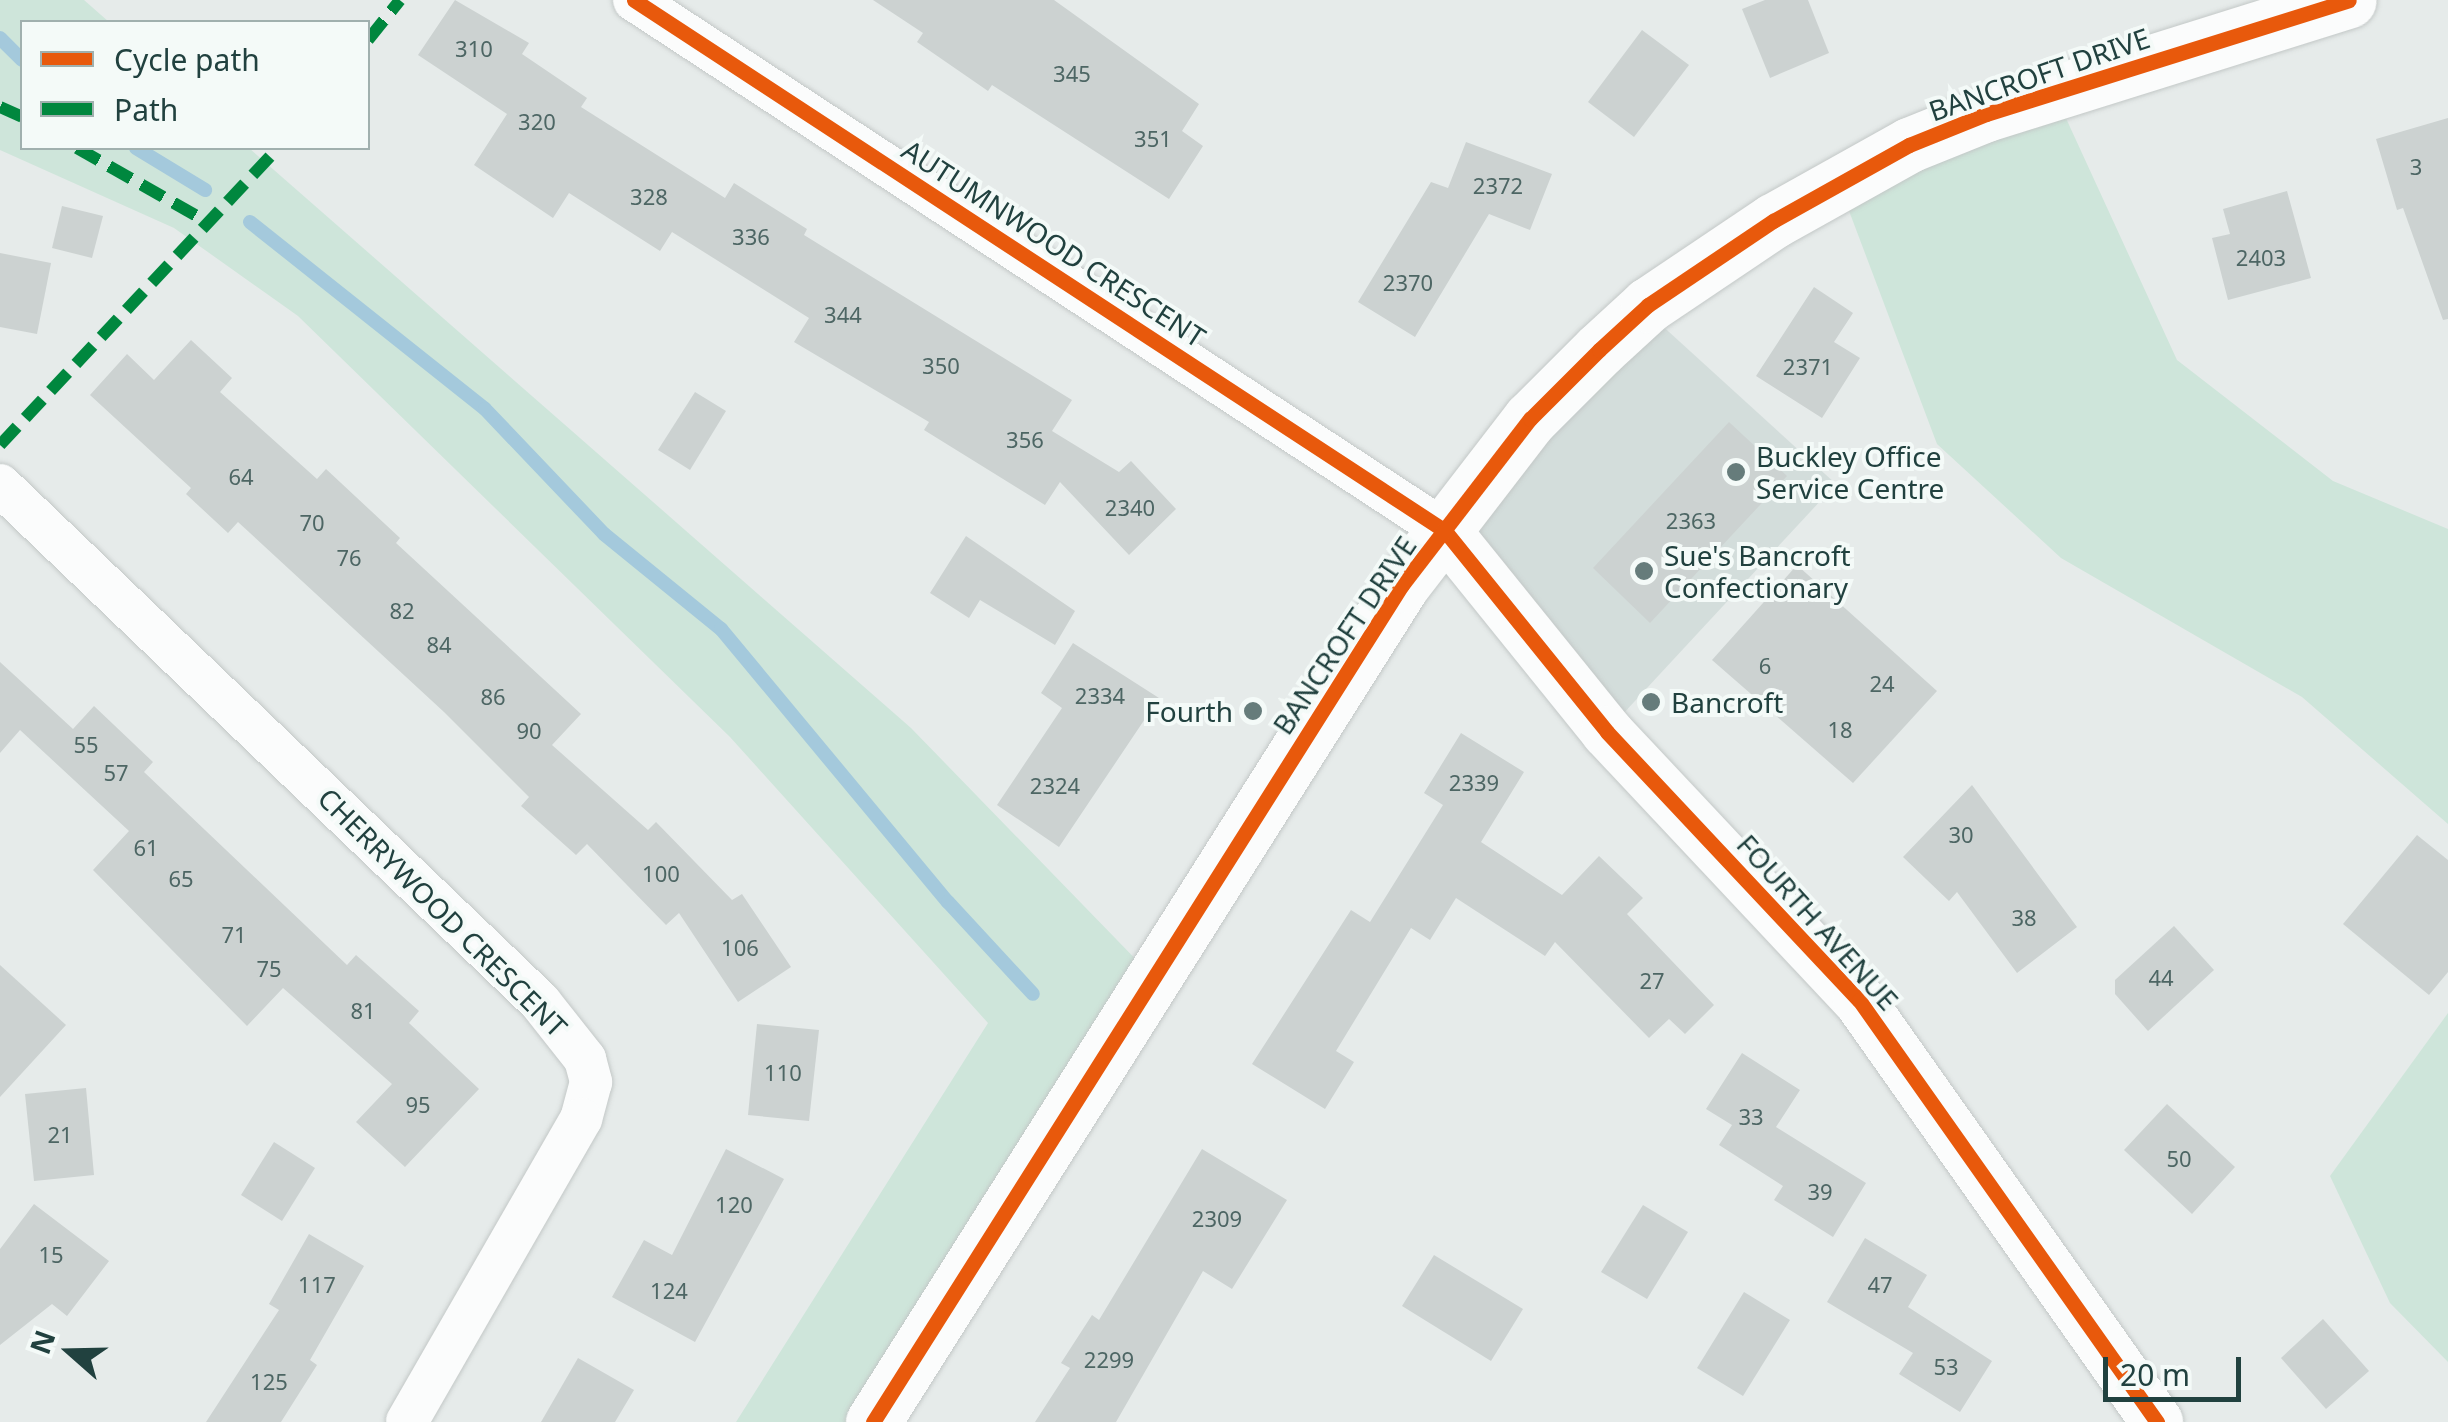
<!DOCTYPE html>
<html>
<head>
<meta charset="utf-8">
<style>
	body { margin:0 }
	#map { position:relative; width:2448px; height:1422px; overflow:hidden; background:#e6ebea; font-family:"Noto Sans",sans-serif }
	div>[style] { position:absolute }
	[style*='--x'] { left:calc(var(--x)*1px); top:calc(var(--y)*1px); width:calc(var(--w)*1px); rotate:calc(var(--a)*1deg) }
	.built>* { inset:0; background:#d3dddb }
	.green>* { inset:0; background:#cee5da }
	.stream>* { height:14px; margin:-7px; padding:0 7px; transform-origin:7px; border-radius:7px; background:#a4c9dc }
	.building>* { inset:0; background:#ccd2d1 }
	.roads { filter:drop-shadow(0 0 2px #c3c8c7) drop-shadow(0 0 2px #c3c8c7) }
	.minor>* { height:42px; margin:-21px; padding:0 21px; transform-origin:21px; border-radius:21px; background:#fbfcfc }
	.tertiary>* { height:52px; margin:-26px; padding:0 26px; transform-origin:26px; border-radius:26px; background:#fbfcfc }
	.secondary>* { height:55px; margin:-27.5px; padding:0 27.5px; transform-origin:27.5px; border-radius:27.5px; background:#fbfcfc }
	.quiet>* { height:12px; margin-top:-6px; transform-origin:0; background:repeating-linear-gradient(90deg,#00873e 0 25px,transparent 0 37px) }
	.cycleway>* { height:15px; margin:-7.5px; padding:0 7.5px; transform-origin:7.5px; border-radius:7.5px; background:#e8590c }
	.dots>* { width:28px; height:28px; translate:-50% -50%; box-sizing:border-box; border:5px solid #f4faf8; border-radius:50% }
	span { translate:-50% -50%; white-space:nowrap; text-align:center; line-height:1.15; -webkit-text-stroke:8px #f4faf8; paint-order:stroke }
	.number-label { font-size:22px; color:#4d6664 }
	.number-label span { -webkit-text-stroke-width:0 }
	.street-label { font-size:28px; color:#21413f }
	.poi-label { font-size:28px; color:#21413f }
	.left { translate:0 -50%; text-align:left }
	.right { translate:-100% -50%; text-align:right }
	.legend { position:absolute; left:20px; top:20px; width:350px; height:130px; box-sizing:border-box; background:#f4faf8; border:2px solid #a0b0ae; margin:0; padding:12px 18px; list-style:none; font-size:30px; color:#21413f }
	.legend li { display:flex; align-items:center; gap:20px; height:50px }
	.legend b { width:50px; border:2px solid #a0b0ae }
	.north { position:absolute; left:20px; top:1302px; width:100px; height:100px; -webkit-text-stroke:8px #f4faf8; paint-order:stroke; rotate:290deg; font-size:28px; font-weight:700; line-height:40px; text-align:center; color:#21413f }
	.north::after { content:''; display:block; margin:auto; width:35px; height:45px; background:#21413f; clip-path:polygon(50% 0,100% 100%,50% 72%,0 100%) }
	.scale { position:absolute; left:2103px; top:1357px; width:138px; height:45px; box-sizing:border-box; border:5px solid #21413f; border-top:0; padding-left:12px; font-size:30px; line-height:35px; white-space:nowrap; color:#21413f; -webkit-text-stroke:8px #f4faf8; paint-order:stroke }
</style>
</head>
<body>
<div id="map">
	<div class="built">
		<i style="clip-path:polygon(1646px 311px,1836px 484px,1609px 729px,1449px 531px)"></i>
	</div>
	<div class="green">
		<i style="clip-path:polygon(0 0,84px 0,109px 22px,22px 22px,22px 148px,249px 148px,911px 728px,1150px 974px,867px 1422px,736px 1422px,988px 1023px,730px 737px,298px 316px,174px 228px,0 150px)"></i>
		<i style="clip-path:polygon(2053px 90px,2177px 360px,2333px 481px,2448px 529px,2448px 824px,2302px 697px,2061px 558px,1937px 444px,1837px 179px)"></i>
		<i style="clip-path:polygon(2448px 1013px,2448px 1362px,2390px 1303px,2330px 1176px)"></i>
	</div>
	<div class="stream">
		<i style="--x:0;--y:38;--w:31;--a:45"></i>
		<i style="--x:136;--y:148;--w:81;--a:31.3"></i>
		<i style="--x:250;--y:222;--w:300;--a:38.5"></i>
		<i style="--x:485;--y:409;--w:173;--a:46.4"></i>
		<i style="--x:604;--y:534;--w:151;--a:39.1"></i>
		<i style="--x:721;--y:629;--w:355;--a:50.3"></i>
		<i style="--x:948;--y:902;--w:125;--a:47.3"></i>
	</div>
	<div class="building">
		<i style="clip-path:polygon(455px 0,529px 43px,522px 54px,587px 98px,581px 107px,725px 198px,734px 183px,807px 229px,804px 235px,1072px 400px,1052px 431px,1119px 472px,1131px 461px,1176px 509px,1129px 555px,1060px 482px,1045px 505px,924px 430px,929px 422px,794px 342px,809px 318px,672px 232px,660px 251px,569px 193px,553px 218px,474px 165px,507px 114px,418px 55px)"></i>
		<i style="clip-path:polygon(873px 0,1054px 0,1199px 104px,1182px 131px,1203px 146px,1169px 199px,992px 85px,988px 91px,917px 42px,923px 33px)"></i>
		<i style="clip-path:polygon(1765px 0,1808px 0,1829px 53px,1770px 78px,1742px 9px)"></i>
		<i style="clip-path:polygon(1642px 30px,1689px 65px,1634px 137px,1588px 102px)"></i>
		<i style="clip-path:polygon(2448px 118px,2448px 319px,2443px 320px,2403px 208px,2397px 210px,2376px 139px)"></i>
		<i style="clip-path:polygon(1466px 142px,1552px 174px,1530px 230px,1489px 214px,1415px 337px,1358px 302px,1431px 182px,1448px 188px)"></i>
		<i style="clip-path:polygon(2287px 191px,2311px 278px,2228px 300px,2212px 238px,2230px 234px,2223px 209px)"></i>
		<i style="clip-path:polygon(62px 206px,103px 216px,92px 258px,52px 248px)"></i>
		<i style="clip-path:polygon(0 253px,51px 263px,37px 334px,0 327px)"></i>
		<i style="clip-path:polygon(1814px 287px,1853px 313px,1834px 342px,1860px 358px,1822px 418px,1756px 376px)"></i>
		<i style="clip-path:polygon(191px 340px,232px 378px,220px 392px,317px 479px,326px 469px,400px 538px,396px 543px,581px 714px,552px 745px,648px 830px,656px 822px,732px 900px,742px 894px,791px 967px,738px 1002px,679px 913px,666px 925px,587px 844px,576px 855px,521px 806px,529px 797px,444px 712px,238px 522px,228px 533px,186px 494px,191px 488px,90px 395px,127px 354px,154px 380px)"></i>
		<i style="clip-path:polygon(695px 392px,726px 411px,690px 470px,658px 450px)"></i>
		<i style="clip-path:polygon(1729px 422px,1787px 476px,1650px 623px,1593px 568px)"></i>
		<i style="clip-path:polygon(966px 536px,1075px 611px,1055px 645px,980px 600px,969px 618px,930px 593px)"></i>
		<i style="clip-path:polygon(1797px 565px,1937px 691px,1853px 783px,1712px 660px)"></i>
		<i style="clip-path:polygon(1073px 643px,1159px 698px,1059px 847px,997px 805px,1062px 708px,1041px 693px)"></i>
		<i style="clip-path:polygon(0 662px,73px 729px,94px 706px,153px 762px,144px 772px,347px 965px,356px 955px,419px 1011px,409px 1023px,479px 1089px,405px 1167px,356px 1122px,392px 1084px,283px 988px,247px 1026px,93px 870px,129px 831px,20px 730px,0 753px)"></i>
		<i style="clip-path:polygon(1461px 733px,1524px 772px,1481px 842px,1562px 895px,1599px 856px,1643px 898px,1627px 914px,1714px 1005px,1685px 1034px,1669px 1019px,1649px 1038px,1555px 942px,1545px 956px,1456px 898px,1430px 940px,1411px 928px,1336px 1051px,1354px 1062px,1325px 1109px,1252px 1064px,1351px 910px,1370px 922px,1443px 805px,1424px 793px)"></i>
		<i style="clip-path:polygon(1972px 785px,2077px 927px,2017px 973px,1957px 892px,1949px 901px,1903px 857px)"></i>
		<i style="clip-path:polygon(2417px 835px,2448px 860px,2448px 972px,2429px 995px,2343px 924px)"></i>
		<i style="clip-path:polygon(2174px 926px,2214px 970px,2148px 1031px,2115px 994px,2115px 980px)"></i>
		<i style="clip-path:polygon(0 965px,66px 1025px,0 1097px)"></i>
		<i style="clip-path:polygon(757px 1024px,819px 1030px,809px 1121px,748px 1115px)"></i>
		<i style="clip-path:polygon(1742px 1053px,1800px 1090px,1776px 1127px,1866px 1183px,1833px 1237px,1774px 1200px,1783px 1186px,1719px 1145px,1732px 1125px,1706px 1109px)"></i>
		<i style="clip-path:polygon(86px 1088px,94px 1175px,34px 1181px,25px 1094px)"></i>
		<i style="clip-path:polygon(2167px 1104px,2235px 1167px,2192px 1214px,2124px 1150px)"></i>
		<i style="clip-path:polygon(274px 1142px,315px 1168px,282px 1221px,241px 1195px)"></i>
		<i style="clip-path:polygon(726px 1149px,784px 1179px,695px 1342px,612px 1297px,644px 1240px,672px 1255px)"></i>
		<i style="clip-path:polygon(1202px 1149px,1287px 1200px,1232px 1289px,1203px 1271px,1116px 1422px,1035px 1422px,1070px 1368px,1061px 1363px,1092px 1315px,1099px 1320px)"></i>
		<i style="clip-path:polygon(34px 1204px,109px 1261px,67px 1316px,52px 1304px,0 1345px,0 1249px)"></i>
		<i style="clip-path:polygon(1643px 1205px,1688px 1232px,1647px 1299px,1601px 1272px)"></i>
		<i style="clip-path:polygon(309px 1234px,364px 1266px,310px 1360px,317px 1365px,281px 1422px,206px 1422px,279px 1310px,269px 1304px)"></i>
		<i style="clip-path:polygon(1865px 1238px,1927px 1275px,1908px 1307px,1992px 1361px,1960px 1412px,1899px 1374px,1913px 1353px,1827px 1302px)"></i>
		<i style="clip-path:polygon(1434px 1255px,1523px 1309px,1491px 1361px,1402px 1306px)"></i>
		<i style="clip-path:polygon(1744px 1292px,1790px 1320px,1743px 1396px,1697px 1368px)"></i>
		<i style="clip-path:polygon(2323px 1319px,2369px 1371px,2326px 1409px,2281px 1358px)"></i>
		<i style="clip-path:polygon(578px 1358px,634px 1390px,615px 1422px,541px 1422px)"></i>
	</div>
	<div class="roads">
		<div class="minor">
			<i style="--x:634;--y:0;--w:969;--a:33.21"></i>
			<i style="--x:0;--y:485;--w:748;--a:43.75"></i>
			<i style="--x:540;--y:1002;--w:73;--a:51.7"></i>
			<i style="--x:585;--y:1059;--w:24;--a:75"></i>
			<i style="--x:591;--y:1082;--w:38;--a:105"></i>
			<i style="--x:581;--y:1119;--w:349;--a:119.9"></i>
		</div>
		<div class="tertiary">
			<i style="--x:1445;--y:531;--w:258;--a:51.1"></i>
			<i style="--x:1607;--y:732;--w:368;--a:46.8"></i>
			<i style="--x:1859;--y:1000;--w:517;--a:54.77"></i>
		</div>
		<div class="secondary">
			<i style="--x:873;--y:1422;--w:990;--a:-57.71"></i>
			<i style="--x:1402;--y:585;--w:210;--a:-52.4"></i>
			<i style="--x:1530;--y:419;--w:98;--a:-45"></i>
			<i style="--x:1599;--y:350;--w:67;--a:-42.6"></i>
			<i style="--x:1648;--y:305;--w:151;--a:-33.9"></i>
			<i style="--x:1773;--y:221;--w:156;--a:-29.2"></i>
			<i style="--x:1909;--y:145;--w:83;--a:-21.9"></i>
			<i style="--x:1986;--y:114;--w:380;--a:-17.4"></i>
		</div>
	</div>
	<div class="quiet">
		<i style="--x:368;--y:40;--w:51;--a:-51.3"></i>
		<i style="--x:0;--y:107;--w:24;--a:24"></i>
		<i style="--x:77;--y:148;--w:154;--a:29.6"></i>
		<i style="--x:0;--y:445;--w:407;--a:-46.9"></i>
	</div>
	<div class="cycleway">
		<i style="--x:634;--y:0;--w:969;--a:33.21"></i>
		<i style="--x:1445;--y:531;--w:258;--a:51.1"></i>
		<i style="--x:1607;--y:732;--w:368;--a:46.8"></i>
		<i style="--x:1859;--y:1000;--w:517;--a:54.77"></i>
		<i style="--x:873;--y:1422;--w:990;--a:-57.71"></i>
		<i style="--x:1402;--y:585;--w:210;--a:-52.4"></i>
		<i style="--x:1530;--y:419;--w:98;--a:-45"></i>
		<i style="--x:1599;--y:350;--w:67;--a:-42.6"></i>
		<i style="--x:1648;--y:305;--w:151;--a:-33.9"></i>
		<i style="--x:1773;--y:221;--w:156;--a:-29.2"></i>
		<i style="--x:1909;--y:145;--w:83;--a:-21.9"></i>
		<i style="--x:1986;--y:114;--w:380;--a:-17.4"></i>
	</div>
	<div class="dots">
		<i style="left:1736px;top:472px;background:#667c7b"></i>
		<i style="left:1644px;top:571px;background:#667c7b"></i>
		<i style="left:1651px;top:702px;background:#667c7b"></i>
		<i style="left:1253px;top:711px;background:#667c7b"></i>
	</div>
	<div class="number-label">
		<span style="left:474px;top:49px">310</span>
		<span style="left:1072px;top:74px">345</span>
		<span style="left:537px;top:122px">320</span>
		<span style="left:1153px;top:139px">351</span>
		<span style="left:2416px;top:167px">3</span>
		<span style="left:1498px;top:186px">2372</span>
		<span style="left:649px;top:197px">328</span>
		<span style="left:751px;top:237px">336</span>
		<span style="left:2261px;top:258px">2403</span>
		<span style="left:1408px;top:283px">2370</span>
		<span style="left:843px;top:315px">344</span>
		<span style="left:941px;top:366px">350</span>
		<span style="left:1808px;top:367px">2371</span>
		<span style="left:1025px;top:440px">356</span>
		<span style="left:241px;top:477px">64</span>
		<span style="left:1130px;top:508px">2340</span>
		<span style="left:1691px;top:521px">2363</span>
		<span style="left:312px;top:523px">70</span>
		<span style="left:349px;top:558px">76</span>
		<span style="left:402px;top:611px">82</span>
		<span style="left:439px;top:645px">84</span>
		<span style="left:1765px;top:666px">6</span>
		<span style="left:1882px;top:684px">24</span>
		<span style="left:1100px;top:696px">2334</span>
		<span style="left:493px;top:697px">86</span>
		<span style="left:1840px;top:730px">18</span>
		<span style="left:529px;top:731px">90</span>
		<span style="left:86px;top:745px">55</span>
		<span style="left:116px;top:773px">57</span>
		<span style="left:1474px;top:783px">2339</span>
		<span style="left:1055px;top:786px">2324</span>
		<span style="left:1961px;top:835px">30</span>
		<span style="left:146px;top:848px">61</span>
		<span style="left:661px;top:874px">100</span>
		<span style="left:181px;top:879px">65</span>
		<span style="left:2024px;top:918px">38</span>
		<span style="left:234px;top:935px">71</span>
		<span style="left:740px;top:948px">106</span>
		<span style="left:269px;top:969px">75</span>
		<span style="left:2161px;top:978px">44</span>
		<span style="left:1652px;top:981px">27</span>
		<span style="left:363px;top:1011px">81</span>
		<span style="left:783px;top:1073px">110</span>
		<span style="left:418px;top:1105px">95</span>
		<span style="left:1751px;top:1117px">33</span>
		<span style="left:60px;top:1135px">21</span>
		<span style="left:2179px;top:1159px">50</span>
		<span style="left:1820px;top:1192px">39</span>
		<span style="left:734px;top:1205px">120</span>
		<span style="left:1217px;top:1219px">2309</span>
		<span style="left:51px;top:1255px">15</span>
		<span style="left:317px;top:1285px">117</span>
		<span style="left:1880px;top:1285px">47</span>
		<span style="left:669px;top:1291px">124</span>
		<span style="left:1109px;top:1360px">2299</span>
		<span style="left:1946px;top:1367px">53</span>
		<span style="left:269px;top:1382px">125</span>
	</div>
	<div class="street-label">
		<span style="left:2039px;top:74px;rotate:-19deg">BANCROFT DRIVE</span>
		<span style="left:1054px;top:243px;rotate:33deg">AUTUMNWOOD CRESCENT</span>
		<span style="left:1344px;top:635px;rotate:-56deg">BANCROFT DRIVE</span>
		<span style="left:443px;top:912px;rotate:45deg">CHERRYWOOD CRESCENT</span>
		<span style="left:1818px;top:922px;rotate:48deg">FOURTH AVENUE</span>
	</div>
	<div class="poi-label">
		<span class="left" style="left:1756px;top:472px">Buckley Office<br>Service Centre</span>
		<span class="left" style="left:1664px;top:571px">Sue's Bancroft<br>Confectionary</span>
		<span class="left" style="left:1671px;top:702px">Bancroft</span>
		<span class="right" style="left:1233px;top:711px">Fourth</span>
	</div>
	<ul class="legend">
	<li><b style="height:12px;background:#e8590c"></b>Cycle path</li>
	<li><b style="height:12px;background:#00873e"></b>Path</li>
	</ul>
	<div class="north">N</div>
	<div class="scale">20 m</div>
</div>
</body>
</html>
